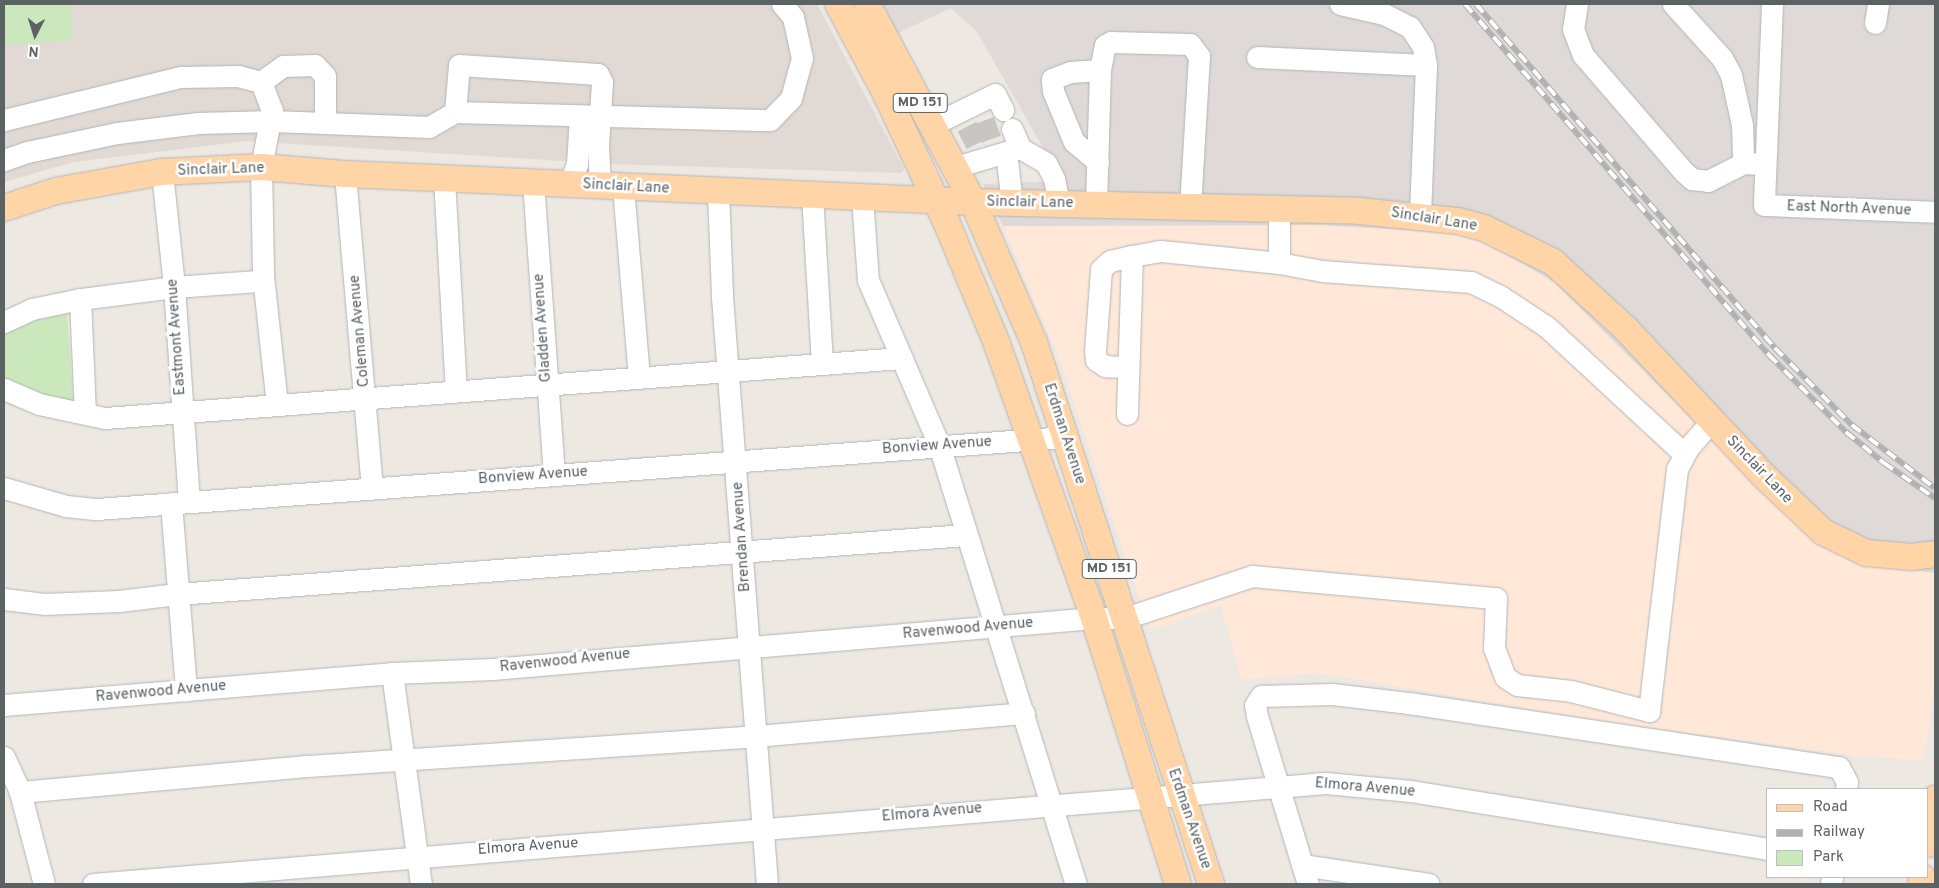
<!DOCTYPE html>
<html>
<head>
<meta charset="utf-8">
<style>
	body { margin:0 }
	#map { position:relative; width:1939px; height:888px; overflow:hidden; background:#eee8e2; font-family:Overpass,sans-serif }
	div>[style] { position:absolute }
	[style*='--x'] { left:calc(var(--x)*1px); top:calc(var(--y)*1px); width:calc(var(--w)*1px); rotate:calc(var(--a)*1deg) }
	.commercial>* { inset:0; background:#ffe8d7 }
	.industrial>* { inset:0; background:#dfdad7 }
	.education>* { inset:0; background:#e1d9d3 }
	.green>* { inset:0; background:#cbe8bd }
	.minor-tunnel>* { height:21px; margin-top:-10.5px; transform-origin:0; background:repeating-linear-gradient(90deg,#c9c6c2 0 21px,transparent 0 32px) }
	.roads { filter:drop-shadow(0 0 1px #b0b6b9) drop-shadow(0 0 1px #b0b6b9) }
	.minor>* { height:21px; margin:-10.5px; padding:0 10.5px; transform-origin:10.5px; border-radius:10.5px; background:#fff }
	.major>* { height:26px; margin:-13px; padding:0 13px; transform-origin:13px; border-radius:13px; background:#ffd4a7 }
	.rail>* { height:5.5px; margin-top:-2.75px; transform-origin:0; background:repeating-linear-gradient(90deg,#fff 0 11px,#b0b1b2 0 22px); box-sizing:border-box; border-block:1px solid #b0b1b2 }
	span { translate:-50% -50%; white-space:nowrap; text-align:center; line-height:1.15; -webkit-text-stroke:5px #fff; paint-order:stroke }
	.shield-label span { padding:1px 4px; background:#fff; border:1px solid; border-radius:4px; -webkit-text-stroke-width:0 }
	.shield-label { font-size:14px; color:#5b6264; font-weight:700 }
	.street-label { font-size:15px; color:#5b6264 }
	.frame { position:absolute; inset:0; border:5px solid #5b6264; pointer-events:none }
	.legend { position:absolute; left:1766px; top:788px; width:162px; height:90px; box-sizing:border-box; background:#fff; border:1px solid #bdc0c1; margin:0; padding:6px 9px; list-style:none; font-size:15px; color:#5b6264 }
	.legend li { display:flex; align-items:center; gap:10px; height:25px }
	.legend b { width:25px; border:1px solid #bdc0c1 }
	.north { position:absolute; left:10px; top:10px; width:50px; height:50px; -webkit-text-stroke:4px #fff; paint-order:stroke; rotate:185deg; font-size:14px; font-weight:700; line-height:20px; text-align:center; color:#5b6264 }
	.north::after { content:''; display:block; margin:auto; width:18px; height:22px; background:#5b6264; clip-path:polygon(50% 0,100% 100%,50% 72%,0 100%) }
</style>
</head>
<body>
<div id="map">
	<div class="commercial">
		<i style="clip-path:polygon(1320px 225px,1461px 233px,1498px 249px,1555px 283px,1621px 346px,1876px 564px,1935px 573px,1935px 685px,1923px 760px,1859px 756px,1624px 724px,1318px 673px,1242px 679px,1221px 606px,1150px 630px,1059px 358px,1003px 226px)"></i>
	</div>
	<div class="industrial">
		<i style="clip-path:polygon(881px 4px,1935px 4px,1935px 573px,1876px 564px,1787px 514px,1555px 283px,1498px 249px,1461px 233px,1320px 225px,1003px 226px,983px 184px,1062px 181px,977px 32px,951px 8px,898px 33px)"></i>
	</div>
	<div class="education">
		<i style="clip-path:polygon(4px 4px,817px 4px,904px 169px,901px 173px,610px 164px,247px 141px,74px 162px,4px 182px)"></i>
	</div>
	<div class="green">
		<i style="clip-path:polygon(4px 4px,70px 4px,73px 40px,4px 45px)"></i>
		<i style="clip-path:polygon(72px 311px,67px 315px,74px 405px,4px 381px,4px 327px,37px 314px)"></i>
	</div>
	<div class="minor-tunnel">
		<i style="--x:984;--y:120;--w:20;--a:70"></i>
		<i style="--x:967;--y:126;--w:20;--a:63"></i>
	</div>
	<div class="roads">
		<div class="minor">
			<i style="--x:1340;--y:4;--w:45;--a:12.8"></i>
			<i style="--x:1384;--y:14;--w:29;--a:27"></i>
			<i style="--x:1410;--y:27;--w:24;--a:57"></i>
			<i style="--x:1423;--y:47;--w:18;--a:81"></i>
			<i style="--x:1426;--y:65;--w:150;--a:92.3"></i>
			<i style="--x:1577;--y:4;--w:25;--a:99"></i>
			<i style="--x:1573;--y:29;--w:28;--a:69"></i>
			<i style="--x:1583;--y:55;--w:155;--a:49.2"></i>
			<i style="--x:1684;--y:172;--w:11;--a:41"></i>
			<i style="--x:1692;--y:179;--w:16;--a:7"></i>
			<i style="--x:1708;--y:181;--w:39;--a:-27"></i>
			<i style="--x:1743;--y:163;--w:21;--a:3"></i>
			<i style="--x:1673;--y:4;--w:73;--a:47.8"></i>
			<i style="--x:1722;--y:58;--w:19;--a:62"></i>
			<i style="--x:1731;--y:75;--w:51;--a:77.6"></i>
			<i style="--x:1742;--y:125;--w:38;--a:88"></i>
			<i style="--x:1772;--y:4;--w:201;--a:92.3"></i>
			<i style="--x:1764;--y:205;--w:171;--a:2.3"></i>
			<i style="--x:1875;--y:23;--w:19;--a:-81"></i>
			<i style="--x:1257;--y:57;--w:169;--a:2.7"></i>
			<i style="--x:261;--y:82;--w:27;--a:-36"></i>
			<i style="--x:283;--y:66;--w:32;--a:-2"></i>
			<i style="--x:315;--y:65;--w:15;--a:48"></i>
			<i style="--x:325;--y:76;--w:47;--a:90"></i>
			<i style="--x:455;--y:112;--w:47;--a:-85.1"></i>
			<i style="--x:459;--y:65;--w:139;--a:3.7"></i>
			<i style="--x:598;--y:74;--w:9;--a:63"></i>
			<i style="--x:602;--y:82;--w:64;--a:93.6"></i>
			<i style="--x:598;--y:146;--w:39;--a:87"></i>
			<i style="--x:4;--y:120;--w:182;--a:-13.7"></i>
			<i style="--x:181;--y:77;--w:57;--a:-1"></i>
			<i style="--x:238;--y:76;--w:24;--a:15"></i>
			<i style="--x:261;--y:82;--w:30;--a:69"></i>
			<i style="--x:272;--y:110;--w:58;--a:100.9"></i>
			<i style="--x:261;--y:167;--w:109;--a:88.9"></i>
			<i style="--x:263;--y:276;--w:7;--a:135"></i>
			<i style="--x:258;--y:281;--w:84;--a:175.9"></i>
			<i style="--x:174;--y:287;--w:95;--a:172.7"></i>
			<i style="--x:80;--y:299;--w:49;--a:168.2"></i>
			<i style="--x:32;--y:309;--w:31;--a:155"></i>
			<i style="--x:932;--y:125;--w:70;--a:-26.2"></i>
			<i style="--x:995;--y:94;--w:18;--a:63"></i>
			<i style="--x:1012;--y:129;--w:21;--a:67"></i>
			<i style="--x:1006;--y:152;--w:51;--a:83.3"></i>
			<i style="--x:4;--y:160;--w:24;--a:-19"></i>
			<i style="--x:27;--y:152;--w:92;--a:-11.9"></i>
			<i style="--x:117;--y:133;--w:82;--a:-7"></i>
			<i style="--x:198;--y:123;--w:74;--a:-1.5"></i>
			<i style="--x:272;--y:121;--w:157;--a:2.2"></i>
			<i style="--x:429;--y:127;--w:30;--a:-30"></i>
			<i style="--x:455;--y:112;--w:315;--a:1.5"></i>
			<i style="--x:770;--y:120;--w:30;--a:-46"></i>
			<i style="--x:791;--y:98;--w:41;--a:-74.6"></i>
			<i style="--x:802;--y:58;--w:42;--a:-102.4"></i>
			<i style="--x:793;--y:17;--w:17;--a:-130"></i>
			<i style="--x:1098;--y:162;--w:31;--a:-140"></i>
			<i style="--x:1074;--y:142;--w:55;--a:-112.4"></i>
			<i style="--x:1053;--y:91;--w:12;--a:-95"></i>
			<i style="--x:1052;--y:79;--w:19;--a:-21"></i>
			<i style="--x:1070;--y:72;--w:30;--a:-4"></i>
			<i style="--x:955;--y:167;--w:68;--a:-16.3"></i>
			<i style="--x:1020;--y:148;--w:30;--a:30"></i>
			<i style="--x:1046;--y:163;--w:18;--a:63"></i>
			<i style="--x:1054;--y:179;--w:25;--a:78"></i>
			<i style="--x:162;--y:172;--w:116;--a:84"></i>
			<i style="--x:174;--y:287;--w:215;--a:86"></i>
			<i style="--x:345;--y:174;--w:315;--a:85.1"></i>
			<i style="--x:444;--y:178;--w:213;--a:86.8"></i>
			<i style="--x:533;--y:182;--w:293;--a:85.9"></i>
			<i style="--x:569;--y:184;--w:22;--a:-68"></i>
			<i style="--x:577;--y:164;--w:48;--a:-86.4"></i>
			<i style="--x:623;--y:187;--w:191;--a:85.2"></i>
			<i style="--x:718;--y:191;--w:106;--a:87.8"></i>
			<i style="--x:722;--y:297;--w:589;--a:85.62"></i>
			<i style="--x:812;--y:195;--w:169;--a:86.6"></i>
			<i style="--x:862;--y:197;--w:83;--a:85.9"></i>
			<i style="--x:868;--y:280;--w:180;--a:66.7"></i>
			<i style="--x:939;--y:445;--w:460;--a:72.7"></i>
			<i style="--x:1096;--y:204;--w:134;--a:-88.3"></i>
			<i style="--x:1100;--y:70;--w:25;--a:-79"></i>
			<i style="--x:1105;--y:45;--w:7;--a:-27"></i>
			<i style="--x:1111;--y:42;--w:79;--a:1.5"></i>
			<i style="--x:1190;--y:44;--w:15;--a:53"></i>
			<i style="--x:1199;--y:56;--w:152;--a:93.4"></i>
			<i style="--x:1279;--y:210;--w:53;--a:90"></i>
			<i style="--x:263;--y:276;--w:129;--a:83.8"></i>
			<i style="--x:80;--y:299;--w:115;--a:87.5"></i>
			<i style="--x:1128;--y:367;--w:23;--a:-178"></i>
			<i style="--x:1105;--y:366;--w:11;--a:-146"></i>
			<i style="--x:1096;--y:360;--w:9;--a:-96"></i>
			<i style="--x:1095;--y:351;--w:82;--a:-85.8"></i>
			<i style="--x:1101;--y:269;--w:12;--a:-42"></i>
			<i style="--x:1110;--y:261;--w:23;--a:-13"></i>
			<i style="--x:4;--y:389;--w:38;--a:23"></i>
			<i style="--x:39;--y:404;--w:67;--a:12"></i>
			<i style="--x:105;--y:418;--w:799;--a:-4.31"></i>
			<i style="--x:1127;--y:414;--w:158;--a:-88.2"></i>
			<i style="--x:1132;--y:256;--w:29;--a:-10"></i>
			<i style="--x:1161;--y:251;--w:119;--a:5.8"></i>
			<i style="--x:1279;--y:263;--w:44;--a:10.5"></i>
			<i style="--x:1322;--y:271;--w:149;--a:4.2"></i>
			<i style="--x:1471;--y:282;--w:32;--a:26"></i>
			<i style="--x:1500;--y:296;--w:56;--a:33.4"></i>
			<i style="--x:1547;--y:327;--w:187;--a:42.8"></i>
			<i style="--x:4;--y:488;--w:65;--a:16.2"></i>
			<i style="--x:66;--y:506;--w:31;--a:6"></i>
			<i style="--x:97;--y:509;--w:971;--a:-4.25"></i>
			<i style="--x:171;--y:503;--w:188;--a:85.4"></i>
			<i style="--x:4;--y:599;--w:40;--a:7.1"></i>
			<i style="--x:44;--y:604;--w:75;--a:-2.3"></i>
			<i style="--x:119;--y:601;--w:58;--a:-6.9"></i>
			<i style="--x:177;--y:594;--w:791;--a:-4.28"></i>
			<i style="--x:392;--y:673;--w:213;--a:82.2"></i>
			<i style="--x:4;--y:705;--w:389;--a:-4.7"></i>
			<i style="--x:392;--y:673;--w:100;--a:-2.3"></i>
			<i style="--x:492;--y:669;--w:604;--a:-4.84"></i>
			<i style="--x:1094;--y:618;--w:31;--a:0"></i>
			<i style="--x:1125;--y:618;--w:134;--a:-18.3"></i>
			<i style="--x:1252;--y:576;--w:245;--a:5.2"></i>
			<i style="--x:1496;--y:598;--w:50;--a:92.3"></i>
			<i style="--x:1494;--y:648;--w:31;--a:69"></i>
			<i style="--x:1505;--y:677;--w:14;--a:34"></i>
			<i style="--x:1517;--y:685;--w:54;--a:6.3"></i>
			<i style="--x:1571;--y:691;--w:81;--a:14.4"></i>
			<i style="--x:1649;--y:711;--w:244;--a:-83.4"></i>
			<i style="--x:1677;--y:469;--w:24;--a:-62"></i>
			<i style="--x:1688;--y:448;--w:37;--a:-49"></i>
			<i style="--x:4;--y:757;--w:38;--a:65"></i>
			<i style="--x:20;--y:792;--w:95;--a:75.4"></i>
			<i style="--x:20;--y:792;--w:288;--a:-5.2"></i>
			<i style="--x:307;--y:766;--w:450;--a:-3.8"></i>
			<i style="--x:756;--y:736;--w:269;--a:-4.9"></i>
			<i style="--x:1302;--y:865;--w:128;--a:8.5"></i>
			<i style="--x:93;--y:884;--w:1237;--a:-4.68"></i>
			<i style="--x:1326;--y:783;--w:85;--a:5.4"></i>
			<i style="--x:1411;--y:791;--w:362;--a:9.2"></i>
			<i style="--x:1308;--y:884;--w:176;--a:-106.9"></i>
			<i style="--x:1257;--y:716;--w:11;--a:-100"></i>
			<i style="--x:1255;--y:705;--w:11;--a:-56"></i>
			<i style="--x:1261;--y:696;--w:71;--a:-1.6"></i>
			<i style="--x:1332;--y:694;--w:78;--a:6.7"></i>
			<i style="--x:1409;--y:703;--w:435;--a:8.5"></i>
			<i style="--x:1839;--y:767;--w:17;--a:62"></i>
			<i style="--x:1847;--y:782;--w:7;--a:98"></i>
			<i style="--x:1831;--y:884;--w:7;--a:-82"></i>
		</div>
		<div class="major">
			<i style="--x:838;--y:4;--w:102;--a:61.9"></i>
			<i style="--x:886;--y:94;--w:146;--a:64.8"></i>
			<i style="--x:948;--y:226;--w:128;--a:67.4"></i>
			<i style="--x:997;--y:344;--w:291;--a:70.5"></i>
			<i style="--x:1094;--y:618;--w:279;--a:72.5"></i>
			<i style="--x:867;--y:4;--w:225;--a:61.8"></i>
			<i style="--x:973;--y:202;--w:153;--a:66.5"></i>
			<i style="--x:1034;--y:342;--w:570;--a:71.91"></i>
			<i style="--x:4;--y:208;--w:55;--a:-18.1"></i>
			<i style="--x:56;--y:191;--w:108;--a:-10.2"></i>
			<i style="--x:162;--y:172;--w:99;--a:-2.9"></i>
			<i style="--x:261;--y:167;--w:84;--a:4.8"></i>
			<i style="--x:345;--y:174;--w:629;--a:2.55"></i>
			<i style="--x:973;--y:202;--w:386;--a:1.3"></i>
			<i style="--x:1359;--y:211;--w:100;--a:5.8"></i>
			<i style="--x:1458;--y:221;--w:27;--a:15"></i>
			<i style="--x:1484;--y:228;--w:77;--a:26.2"></i>
			<i style="--x:1553;--y:262;--w:99;--a:42.5"></i>
			<i style="--x:1626;--y:329;--w:200;--a:46.8"></i>
			<i style="--x:1763;--y:475;--w:83;--a:43.5"></i>
			<i style="--x:1823;--y:532;--w:48;--a:26"></i>
			<i style="--x:1866;--y:553;--w:46;--a:5"></i>
			<i style="--x:1912;--y:557;--w:23;--a:-7"></i>
			<i style="--x:1928;--y:844;--w:46;--a:-81.2"></i>
			<i style="--x:1921;--y:884;--w:7;--a:-82"></i>
		</div>
	</div>
	<div class="rail">
		<i style="--x:1465;--y:4;--w:464;--a:49.1"></i>
		<i style="--x:1769;--y:355;--w:109;--a:45"></i>
		<i style="--x:1846;--y:432;--w:49;--a:39.2"></i>
		<i style="--x:1884;--y:463;--w:62;--a:34.5"></i>
		<i style="--x:1476;--y:4;--w:456;--a:49"></i>
		<i style="--x:1775;--y:348;--w:109;--a:45"></i>
		<i style="--x:1852;--y:425;--w:104;--a:37.2"></i>
	</div>
	<div class="shield-label">
		<span style="left:920px;top:103px">MD 151</span>
		<span style="left:1109px;top:569px">MD 151</span>
	</div>
	<div class="street-label">
		<span style="left:221px;top:170px;rotate:-2deg">Sinclair Lane</span>
		<span style="left:626px;top:187px;rotate:3deg">Sinclair Lane</span>
		<span style="left:1030px;top:203px;rotate:1deg">Sinclair Lane</span>
		<span style="left:1849px;top:209px;rotate:2deg">East North Avenue</span>
		<span style="left:1434px;top:220px;rotate:9deg">Sinclair Lane</span>
		<span style="left:543px;top:328px;rotate:-94deg">Gladden Avenue</span>
		<span style="left:360px;top:331px;rotate:-95deg">Coleman Avenue</span>
		<span style="left:177px;top:337px;rotate:-94deg">Eastmont Avenue</span>
		<span style="left:1064px;top:434px;rotate:72deg">Erdman Avenue</span>
		<span style="left:937px;top:446px;rotate:-4deg">Bonview Avenue</span>
		<span style="left:1759px;top:470px;rotate:46deg">Sinclair Lane</span>
		<span style="left:533px;top:476px;rotate:-4deg">Bonview Avenue</span>
		<span style="left:742px;top:537px;rotate:-94deg">Brendan Avenue</span>
		<span style="left:968px;top:629px;rotate:-5deg">Ravenwood Avenue</span>
		<span style="left:565px;top:661px;rotate:-6deg">Ravenwood Avenue</span>
		<span style="left:161px;top:692px;rotate:-5deg">Ravenwood Avenue</span>
		<span style="left:1365px;top:788px;rotate:5deg">Elmora Avenue</span>
		<span style="left:932px;top:813px;rotate:-5deg">Elmora Avenue</span>
		<span style="left:1189px;top:819px;rotate:71deg">Erdman Avenue</span>
		<span style="left:528px;top:847px;rotate:-4deg">Elmora Avenue</span>
	</div>
	<div class="frame"></div>
	<ul class="legend">
	<li><b style="height:6px;background:#ffd4a7"></b>Road</li>
	<li><b style="height:6px;background:#b0b1b2"></b>Railway</li>
	<li><b style="height:14px;background:#cbe8bd"></b>Park</li>
	</ul>
	<div class="north">N</div>
</div>
</body>
</html>
